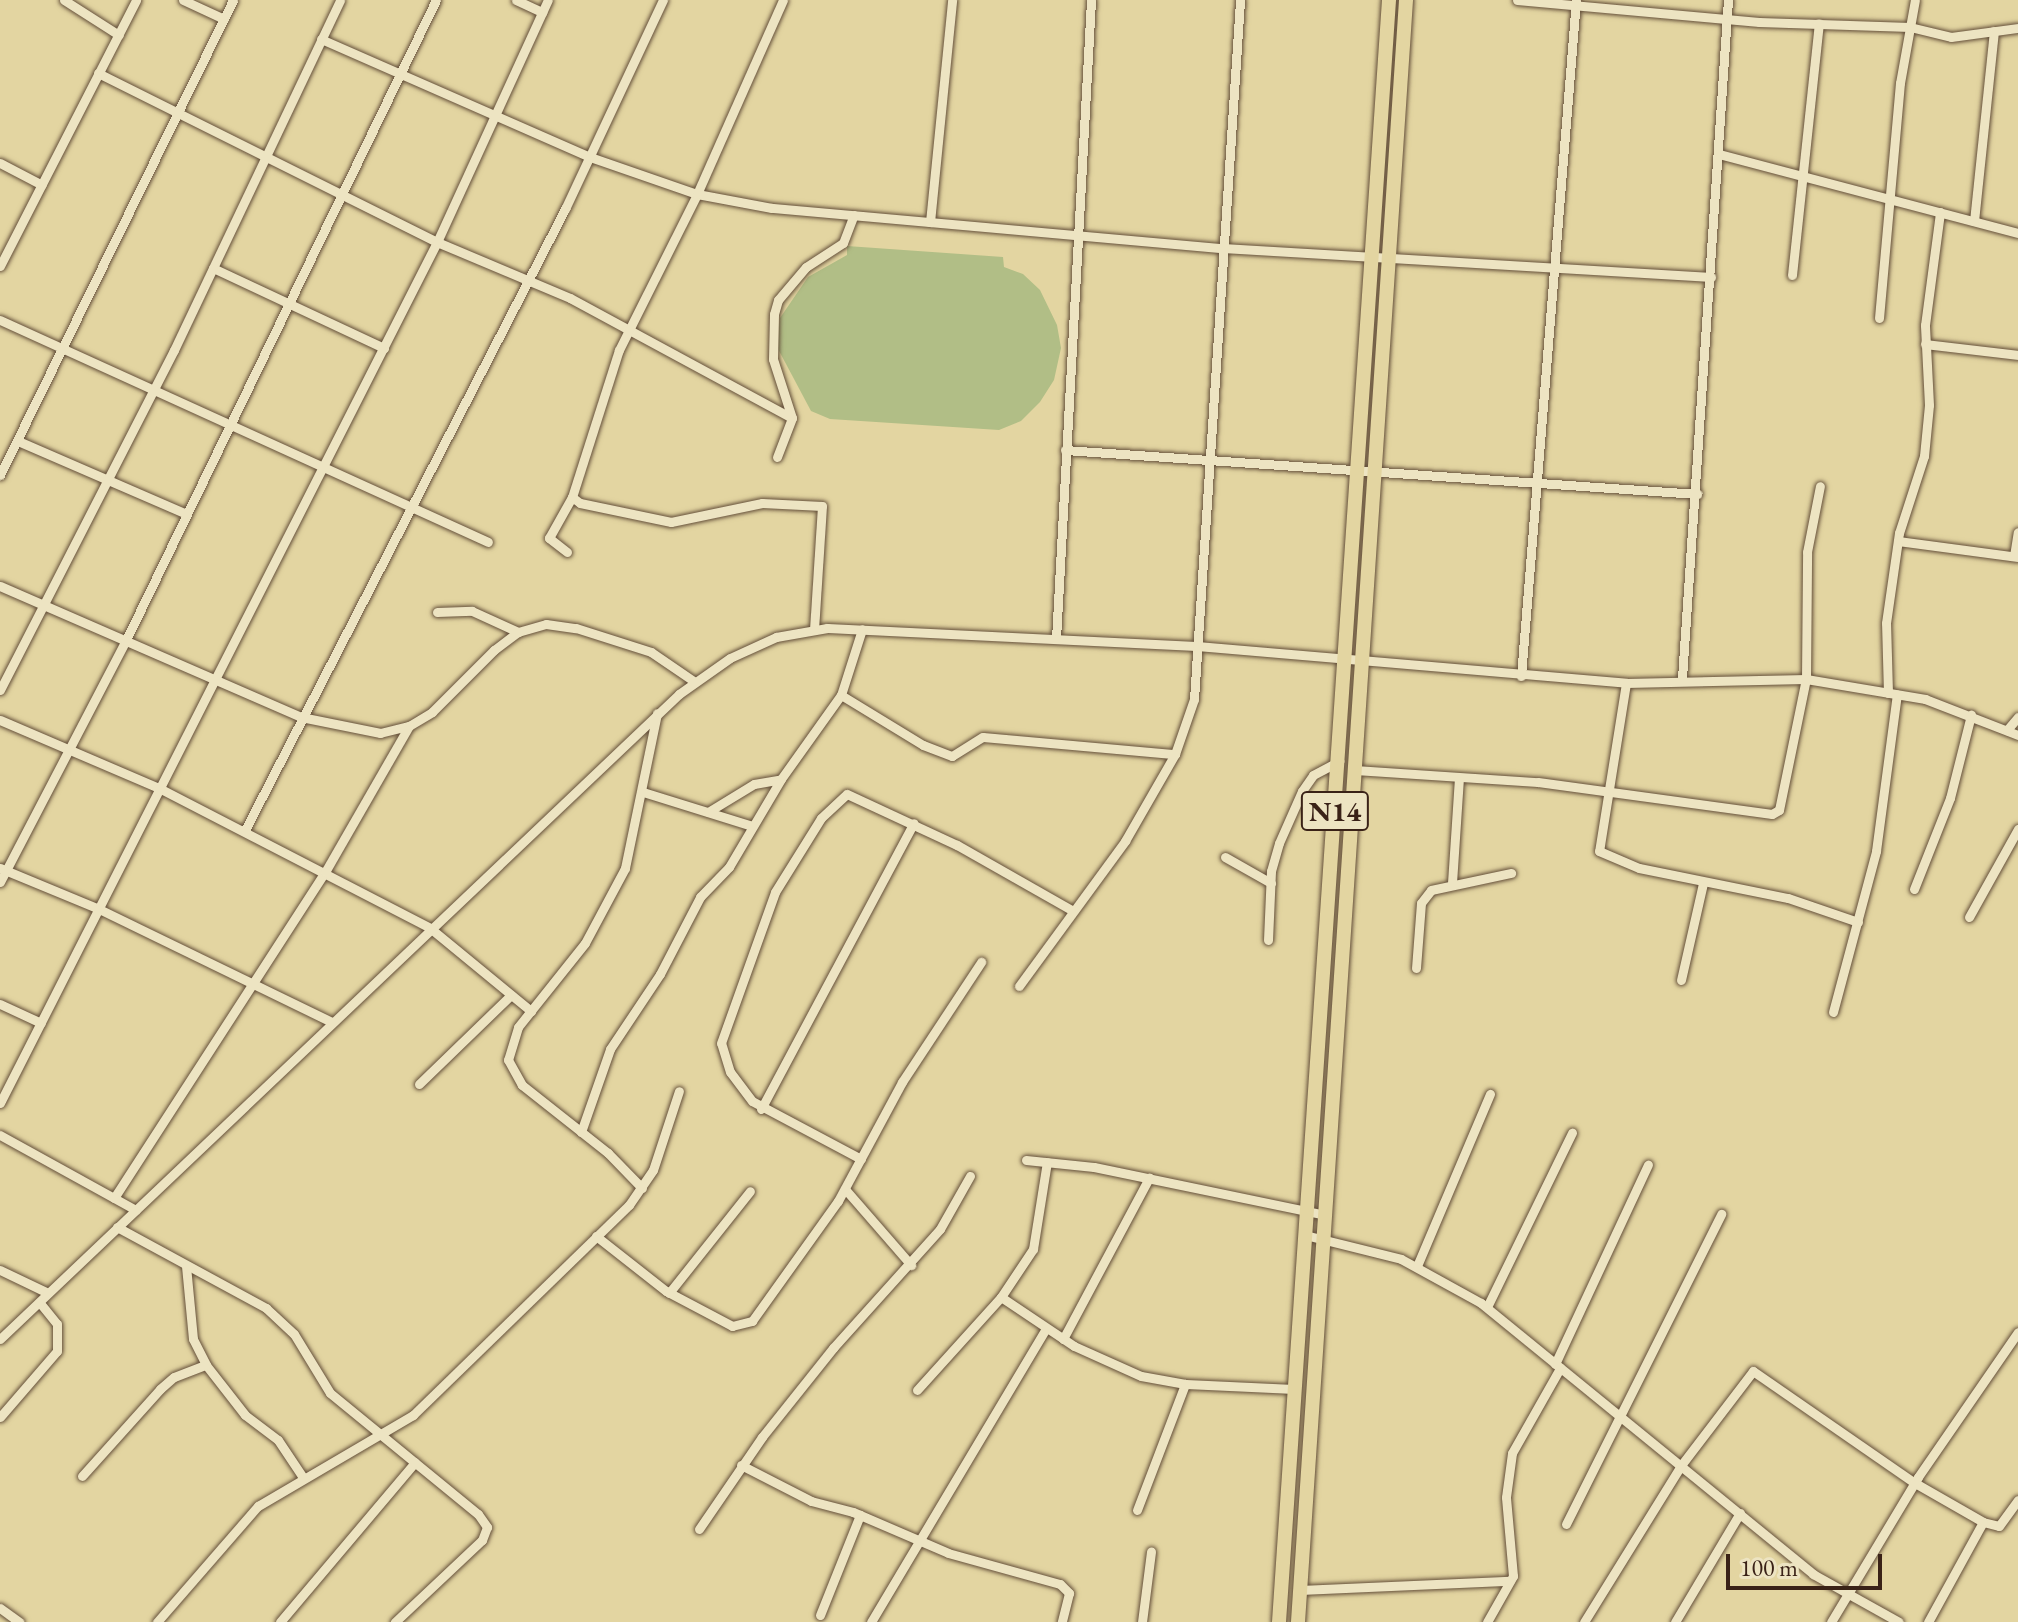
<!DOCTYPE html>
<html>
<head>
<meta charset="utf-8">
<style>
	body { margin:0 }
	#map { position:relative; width:2018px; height:1622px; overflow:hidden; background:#e3d5a1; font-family:"EB Garamond",serif }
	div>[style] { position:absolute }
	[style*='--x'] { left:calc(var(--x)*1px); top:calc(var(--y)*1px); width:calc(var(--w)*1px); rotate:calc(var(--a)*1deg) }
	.green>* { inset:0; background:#b1be86 }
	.roads { filter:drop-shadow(0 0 2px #644f3a) drop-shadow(0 0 2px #644f3a) }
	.minor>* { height:9px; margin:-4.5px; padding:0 4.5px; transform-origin:4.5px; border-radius:4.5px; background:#ede4c2 }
	.primary>* { height:14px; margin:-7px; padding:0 7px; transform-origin:7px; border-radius:7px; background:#e3d5a1 }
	span { translate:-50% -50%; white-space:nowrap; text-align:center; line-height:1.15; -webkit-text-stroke:6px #ede4c2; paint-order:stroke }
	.shield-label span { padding:2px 6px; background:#ede4c2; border:2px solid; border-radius:6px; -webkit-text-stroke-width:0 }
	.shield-label { font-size:28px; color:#3a2217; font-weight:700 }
	.scale { position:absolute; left:1726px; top:1554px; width:156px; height:36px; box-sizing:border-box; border:4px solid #3a2217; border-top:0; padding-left:10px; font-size:24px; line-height:28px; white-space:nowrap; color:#3a2217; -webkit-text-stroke:6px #ede4c2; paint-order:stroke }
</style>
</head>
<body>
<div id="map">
	<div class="green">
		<i style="clip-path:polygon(847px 246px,1003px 257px,1004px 267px,1023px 274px,1040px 290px,1057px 325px,1061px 348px,1054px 380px,1040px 402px,1021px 421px,999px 430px,830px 419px,811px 411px,777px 347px,780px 318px,808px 277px,847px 255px)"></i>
	</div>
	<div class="roads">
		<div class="minor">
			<i style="--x:64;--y:0;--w:65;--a:32.5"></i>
			<i style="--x:183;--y:0;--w:45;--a:24.9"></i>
			<i style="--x:516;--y:0;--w:29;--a:25"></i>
			<i style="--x:1517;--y:0;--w:243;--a:5.2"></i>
			<i style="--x:1759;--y:22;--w:151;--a:1.9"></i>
			<i style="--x:1910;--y:27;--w:42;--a:13.7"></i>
			<i style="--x:1951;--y:37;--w:68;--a:-7.7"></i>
			<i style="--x:321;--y:39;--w:294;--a:23.7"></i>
			<i style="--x:590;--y:157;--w:113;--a:19.1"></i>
			<i style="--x:697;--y:194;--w:76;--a:10.6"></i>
			<i style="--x:772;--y:208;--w:453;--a:5.1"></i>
			<i style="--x:1223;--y:248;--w:489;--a:3.4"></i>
			<i style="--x:98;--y:73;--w:379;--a:26.5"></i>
			<i style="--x:437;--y:242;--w:144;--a:22.8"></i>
			<i style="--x:570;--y:298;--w:252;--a:28.4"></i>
			<i style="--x:1719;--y:154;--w:309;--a:14.8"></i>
			<i style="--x:0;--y:163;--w:47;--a:27.6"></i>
			<i style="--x:1974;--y:221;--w:191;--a:-84"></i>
			<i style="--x:930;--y:222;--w:223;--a:-84.3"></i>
			<i style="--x:0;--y:266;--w:299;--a:-62.9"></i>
			<i style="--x:213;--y:268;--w:189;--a:25.1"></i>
			<i style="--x:1792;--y:275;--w:253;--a:-83.9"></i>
			<i style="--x:1879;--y:318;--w:236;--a:-84.9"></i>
			<i style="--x:1900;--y:83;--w:84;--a:-79.8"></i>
			<i style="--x:0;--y:320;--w:536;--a:24.46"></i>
			<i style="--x:1925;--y:344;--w:94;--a:6.7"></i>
			<i style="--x:18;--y:441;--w:184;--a:23.4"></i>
			<i style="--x:1065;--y:450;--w:634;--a:3.98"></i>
			<i style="--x:777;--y:457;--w:42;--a:-69"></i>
			<i style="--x:792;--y:418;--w:62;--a:-107.9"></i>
			<i style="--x:773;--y:359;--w:45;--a:-88.7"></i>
			<i style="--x:774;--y:314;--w:15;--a:-74"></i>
			<i style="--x:778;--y:300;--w:43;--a:-49.7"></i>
			<i style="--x:806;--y:267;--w:44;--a:-33"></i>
			<i style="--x:843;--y:243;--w:30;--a:-69"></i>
			<i style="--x:0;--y:475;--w:529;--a:-63.87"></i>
			<i style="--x:572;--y:497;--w:10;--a:37"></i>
			<i style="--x:580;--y:503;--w:93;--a:11.8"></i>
			<i style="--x:671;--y:522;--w:93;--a:-11.8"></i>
			<i style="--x:762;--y:503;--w:60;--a:2.9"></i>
			<i style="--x:822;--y:506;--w:124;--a:93.7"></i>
			<i style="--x:1898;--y:541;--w:121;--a:7.6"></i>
			<i style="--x:567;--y:552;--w:23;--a:-142"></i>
			<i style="--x:549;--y:538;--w:47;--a:-60.7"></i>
			<i style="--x:572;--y:497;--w:154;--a:-72.3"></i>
			<i style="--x:619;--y:350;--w:174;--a:-63.4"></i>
			<i style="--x:697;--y:194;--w:212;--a:-66.1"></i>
			<i style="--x:2014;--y:556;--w:24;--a:-81"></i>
			<i style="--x:0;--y:586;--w:328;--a:23.5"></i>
			<i style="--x:301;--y:717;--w:81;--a:11.4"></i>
			<i style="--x:380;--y:733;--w:30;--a:-14"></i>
			<i style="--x:409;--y:726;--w:27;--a:-31"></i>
			<i style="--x:432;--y:712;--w:88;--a:-45"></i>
			<i style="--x:494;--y:650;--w:30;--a:-37"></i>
			<i style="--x:518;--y:632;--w:29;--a:-16"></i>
			<i style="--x:546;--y:624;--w:30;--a:8"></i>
			<i style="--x:576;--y:628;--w:79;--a:17.7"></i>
			<i style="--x:651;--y:652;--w:53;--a:34.3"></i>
			<i style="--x:437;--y:612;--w:35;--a:-2"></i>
			<i style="--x:472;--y:611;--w:51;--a:24.5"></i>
			<i style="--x:1056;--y:639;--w:640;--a:-86.86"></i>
			<i style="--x:1521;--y:676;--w:678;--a:-85.35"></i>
			<i style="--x:1682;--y:678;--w:680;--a:-86.12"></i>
			<i style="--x:1626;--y:683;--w:170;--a:99.1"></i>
			<i style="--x:1599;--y:851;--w:43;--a:23"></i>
			<i style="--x:1639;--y:868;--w:152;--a:11.4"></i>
			<i style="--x:1788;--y:898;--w:74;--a:18.9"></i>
			<i style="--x:0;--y:690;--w:382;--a:-62.9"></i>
			<i style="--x:174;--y:350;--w:387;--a:-64.6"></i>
			<i style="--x:1888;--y:693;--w:70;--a:-91.6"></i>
			<i style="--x:1886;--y:623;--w:91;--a:-81.8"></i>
			<i style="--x:1899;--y:533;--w:81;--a:-72"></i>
			<i style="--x:1924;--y:456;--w:51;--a:-84.4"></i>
			<i style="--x:1929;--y:405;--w:80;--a:-92.9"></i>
			<i style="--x:1925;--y:325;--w:114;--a:-82.4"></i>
			<i style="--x:841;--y:695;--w:96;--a:31.4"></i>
			<i style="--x:923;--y:745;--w:31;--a:21"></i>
			<i style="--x:952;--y:756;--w:36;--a:-32"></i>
			<i style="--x:983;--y:737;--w:193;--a:5.1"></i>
			<i style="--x:0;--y:720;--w:175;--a:23.2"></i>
			<i style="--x:161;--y:789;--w:303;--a:27.3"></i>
			<i style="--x:430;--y:928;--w:131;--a:39.4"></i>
			<i style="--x:2007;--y:730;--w:17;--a:-50"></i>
			<i style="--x:1355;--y:770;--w:183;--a:3.8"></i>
			<i style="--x:1538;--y:782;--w:236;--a:7.8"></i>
			<i style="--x:1772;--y:814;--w:8;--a:-30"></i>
			<i style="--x:1779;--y:810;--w:134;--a:-78.4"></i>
			<i style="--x:1806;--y:679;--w:127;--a:-89.5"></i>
			<i style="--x:1807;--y:552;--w:67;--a:-78.9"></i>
			<i style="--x:643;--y:792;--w:114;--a:17.3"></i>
			<i style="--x:708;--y:812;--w:54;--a:-31.3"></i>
			<i style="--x:754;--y:784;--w:27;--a:-10"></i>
			<i style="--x:245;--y:830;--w:699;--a:-62.74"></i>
			<i style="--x:565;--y:209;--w:231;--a:-64.9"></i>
			<i style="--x:1225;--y:857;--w:53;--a:29.5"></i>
			<i style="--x:0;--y:868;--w:107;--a:22.5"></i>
			<i style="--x:99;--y:909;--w:259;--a:25.9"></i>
			<i style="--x:0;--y:882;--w:273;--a:-62.5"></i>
			<i style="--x:126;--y:640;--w:711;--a:-64.16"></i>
			<i style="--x:1452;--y:883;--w:105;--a:-86.2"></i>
			<i style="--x:1914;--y:889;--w:98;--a:-68.4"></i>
			<i style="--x:1950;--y:798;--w:86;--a:-75.8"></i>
			<i style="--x:1969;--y:917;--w:101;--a:-60.9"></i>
			<i style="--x:1268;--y:940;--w:69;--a:-87.5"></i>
			<i style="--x:1271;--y:871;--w:29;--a:-74"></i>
			<i style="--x:1279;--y:843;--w:57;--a:-66.1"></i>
			<i style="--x:1302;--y:791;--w:19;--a:-55"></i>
			<i style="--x:1313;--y:775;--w:30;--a:-28"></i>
			<i style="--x:1416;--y:968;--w:65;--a:-85.6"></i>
			<i style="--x:1421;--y:903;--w:16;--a:-52"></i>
			<i style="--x:1431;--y:890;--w:82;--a:-12"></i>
			<i style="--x:1681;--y:980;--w:99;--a:-77.2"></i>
			<i style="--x:1019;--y:986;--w:180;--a:-53.8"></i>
			<i style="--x:1125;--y:841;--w:100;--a:-60.1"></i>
			<i style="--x:1175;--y:754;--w:58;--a:-70.9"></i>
			<i style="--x:1194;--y:699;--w:701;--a:-86.23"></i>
			<i style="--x:0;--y:1004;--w:45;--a:24.9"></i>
			<i style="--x:1833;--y:1012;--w:167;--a:-75"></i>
			<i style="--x:1876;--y:851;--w:158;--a:-82.4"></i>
			<i style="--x:419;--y:1084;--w:128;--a:-44.1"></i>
			<i style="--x:0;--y:1103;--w:966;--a:-63.09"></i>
			<i style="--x:437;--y:242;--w:266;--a:-65.4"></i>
			<i style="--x:761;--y:1109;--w:324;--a:-61.9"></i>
			<i style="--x:581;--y:1132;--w:88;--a:-70.7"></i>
			<i style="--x:610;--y:1049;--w:90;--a:-56.3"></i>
			<i style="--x:660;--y:974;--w:87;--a:-62.5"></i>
			<i style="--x:700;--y:897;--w:42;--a:-46"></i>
			<i style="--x:729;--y:867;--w:102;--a:-59.4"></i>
			<i style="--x:781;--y:779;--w:103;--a:-54.5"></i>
			<i style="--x:841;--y:695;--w:69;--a:-72.3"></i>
			<i style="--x:0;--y:1135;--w:155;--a:28.9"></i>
			<i style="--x:861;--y:1159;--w:123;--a:-152"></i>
			<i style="--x:752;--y:1101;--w:36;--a:-127"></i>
			<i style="--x:730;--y:1072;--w:30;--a:-107"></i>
			<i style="--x:721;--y:1043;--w:160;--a:-70.3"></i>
			<i style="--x:775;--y:892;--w:87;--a:-58.1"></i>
			<i style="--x:821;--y:818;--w:35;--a:-43"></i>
			<i style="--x:847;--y:794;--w:121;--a:24.9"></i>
			<i style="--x:957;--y:845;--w:133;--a:29.6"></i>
			<i style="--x:1026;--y:1160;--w:68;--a:5.9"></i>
			<i style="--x:1094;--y:1167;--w:236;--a:11.7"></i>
			<i style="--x:642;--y:1188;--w:49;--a:-134.2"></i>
			<i style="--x:608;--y:1153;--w:110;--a:-141.7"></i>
			<i style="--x:522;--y:1085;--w:29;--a:-119"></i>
			<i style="--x:508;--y:1060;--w:34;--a:-73"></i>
			<i style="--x:518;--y:1027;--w:107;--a:-51.4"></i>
			<i style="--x:585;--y:943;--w:85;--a:-61.9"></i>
			<i style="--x:625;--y:868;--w:158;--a:-78.3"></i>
			<i style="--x:845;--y:1189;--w:101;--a:49"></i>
			<i style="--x:114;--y:1198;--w:388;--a:-57.1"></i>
			<i style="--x:325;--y:872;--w:168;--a:-60.1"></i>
			<i style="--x:117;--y:1227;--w:170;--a:28.5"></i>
			<i style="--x:266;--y:1308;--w:38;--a:43"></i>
			<i style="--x:294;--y:1334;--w:69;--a:58.6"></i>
			<i style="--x:330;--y:1393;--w:191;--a:39.3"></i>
			<i style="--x:478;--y:1514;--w:16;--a:55"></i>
			<i style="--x:487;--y:1527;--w:14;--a:111"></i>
			<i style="--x:482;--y:1540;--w:120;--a:136.7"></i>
			<i style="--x:1305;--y:1235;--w:99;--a:14"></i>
			<i style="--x:1401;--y:1259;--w:91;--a:28.8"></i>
			<i style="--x:1481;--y:1303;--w:429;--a:39.2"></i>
			<i style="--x:1813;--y:1574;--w:98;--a:29.2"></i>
			<i style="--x:596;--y:1236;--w:89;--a:38.2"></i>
			<i style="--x:666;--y:1291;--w:75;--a:27.9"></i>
			<i style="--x:732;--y:1326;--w:21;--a:-14"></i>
			<i style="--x:752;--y:1321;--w:148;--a:-54.4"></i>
			<i style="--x:838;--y:1201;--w:135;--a:-61.7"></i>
			<i style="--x:902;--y:1082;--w:144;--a:-56.6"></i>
			<i style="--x:186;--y:1266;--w:73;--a:84.5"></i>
			<i style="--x:193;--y:1339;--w:29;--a:63"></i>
			<i style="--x:206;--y:1365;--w:63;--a:52"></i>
			<i style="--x:245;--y:1415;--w:41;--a:37.1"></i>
			<i style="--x:278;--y:1440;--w:43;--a:56.3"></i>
			<i style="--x:1417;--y:1266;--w:187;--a:-67"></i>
			<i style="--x:0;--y:1270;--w:53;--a:25.6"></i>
			<i style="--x:669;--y:1293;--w:130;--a:-51.5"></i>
			<i style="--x:1001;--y:1297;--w:88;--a:33.9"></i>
			<i style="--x:1074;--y:1346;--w:73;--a:24.1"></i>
			<i style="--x:1141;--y:1376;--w:45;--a:10.3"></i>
			<i style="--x:1185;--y:1384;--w:110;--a:2.6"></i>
			<i style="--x:1487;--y:1307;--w:194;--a:-64"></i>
			<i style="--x:0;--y:1339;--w:937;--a:-43.53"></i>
			<i style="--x:679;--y:694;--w:62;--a:-35.2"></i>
			<i style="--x:730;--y:658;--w:51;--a:-24.5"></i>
			<i style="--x:776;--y:637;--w:52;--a:-10"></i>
			<i style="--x:827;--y:628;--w:370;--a:2.8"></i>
			<i style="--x:1197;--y:646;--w:431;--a:4.9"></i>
			<i style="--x:1626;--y:683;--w:180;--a:-1.3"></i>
			<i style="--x:1806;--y:679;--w:121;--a:9.5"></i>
			<i style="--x:1925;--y:699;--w:100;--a:21.2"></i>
			<i style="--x:1063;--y:1339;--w:183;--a:-61.9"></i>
			<i style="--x:1555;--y:1364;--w:220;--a:-65"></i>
			<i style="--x:917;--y:1390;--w:125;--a:-47.9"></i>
			<i style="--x:1001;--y:1297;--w:58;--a:-56.3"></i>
			<i style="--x:1033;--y:1249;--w:88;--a:-80.9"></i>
			<i style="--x:0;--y:1417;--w:87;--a:-49.2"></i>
			<i style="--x:57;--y:1351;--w:27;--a:-90"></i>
			<i style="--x:57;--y:1324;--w:28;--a:-129"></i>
			<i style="--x:741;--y:1465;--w:79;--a:27.2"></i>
			<i style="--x:811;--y:1501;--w:43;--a:14.7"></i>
			<i style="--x:853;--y:1512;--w:103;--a:23.3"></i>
			<i style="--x:948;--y:1553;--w:116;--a:15.5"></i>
			<i style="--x:1060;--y:1584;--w:13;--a:45"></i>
			<i style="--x:1069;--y:1593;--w:30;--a:104"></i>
			<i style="--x:82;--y:1476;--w:117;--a:-48.1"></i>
			<i style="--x:160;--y:1389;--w:18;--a:-41"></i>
			<i style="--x:174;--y:1377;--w:34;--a:-21"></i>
			<i style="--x:1137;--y:1510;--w:135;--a:-69.1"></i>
			<i style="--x:1566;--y:1524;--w:347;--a:-63.4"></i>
			<i style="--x:699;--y:1529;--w:112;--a:-55.6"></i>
			<i style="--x:762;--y:1437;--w:114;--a:-51.4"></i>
			<i style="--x:833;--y:1348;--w:160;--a:-48"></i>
			<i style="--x:940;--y:1229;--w:61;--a:-60.5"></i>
			<i style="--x:1300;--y:1590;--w:210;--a:-2.5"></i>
			<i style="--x:0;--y:1608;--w:24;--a:36"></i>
			<i style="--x:820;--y:1615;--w:108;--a:-68.2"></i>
			<i style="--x:157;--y:1622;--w:154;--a:-49"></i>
			<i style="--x:258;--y:1506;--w:180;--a:-30.4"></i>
			<i style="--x:413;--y:1415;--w:301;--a:-44.2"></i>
			<i style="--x:629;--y:1205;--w:42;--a:-55.6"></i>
			<i style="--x:653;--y:1170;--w:83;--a:-71.8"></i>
			<i style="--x:280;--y:1622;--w:209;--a:-49.8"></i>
			<i style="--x:871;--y:1622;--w:342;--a:-59.2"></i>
			<i style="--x:1142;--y:1622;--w:71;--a:-82.7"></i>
			<i style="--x:1487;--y:1622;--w:53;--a:-60.5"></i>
			<i style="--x:1513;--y:1576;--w:79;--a:-95.1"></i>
			<i style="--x:1506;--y:1497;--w:44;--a:-82.2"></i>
			<i style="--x:1512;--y:1453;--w:98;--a:-60.5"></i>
			<i style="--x:1584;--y:1622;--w:186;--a:-58.2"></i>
			<i style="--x:1682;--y:1464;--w:117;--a:-52.6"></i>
			<i style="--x:1753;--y:1371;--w:197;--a:34.7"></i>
			<i style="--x:1915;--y:1483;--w:78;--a:29.8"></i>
			<i style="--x:1983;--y:1522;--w:16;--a:14"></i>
			<i style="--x:1999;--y:1526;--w:32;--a:-54"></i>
			<i style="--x:1675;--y:1622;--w:127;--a:-59.2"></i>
			<i style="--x:1831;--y:1622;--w:169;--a:-59"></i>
			<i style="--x:1918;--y:1477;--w:176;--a:-55.4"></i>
			<i style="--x:1928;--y:1622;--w:114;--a:-61.2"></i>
		</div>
		<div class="primary">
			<i style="--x:1279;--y:1622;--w:1626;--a:-86.12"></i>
			<i style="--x:1298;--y:1622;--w:1626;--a:-86.19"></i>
		</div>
	</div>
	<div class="shield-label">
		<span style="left:1335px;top:811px">N14</span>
	</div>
	<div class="scale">100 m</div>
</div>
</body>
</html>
